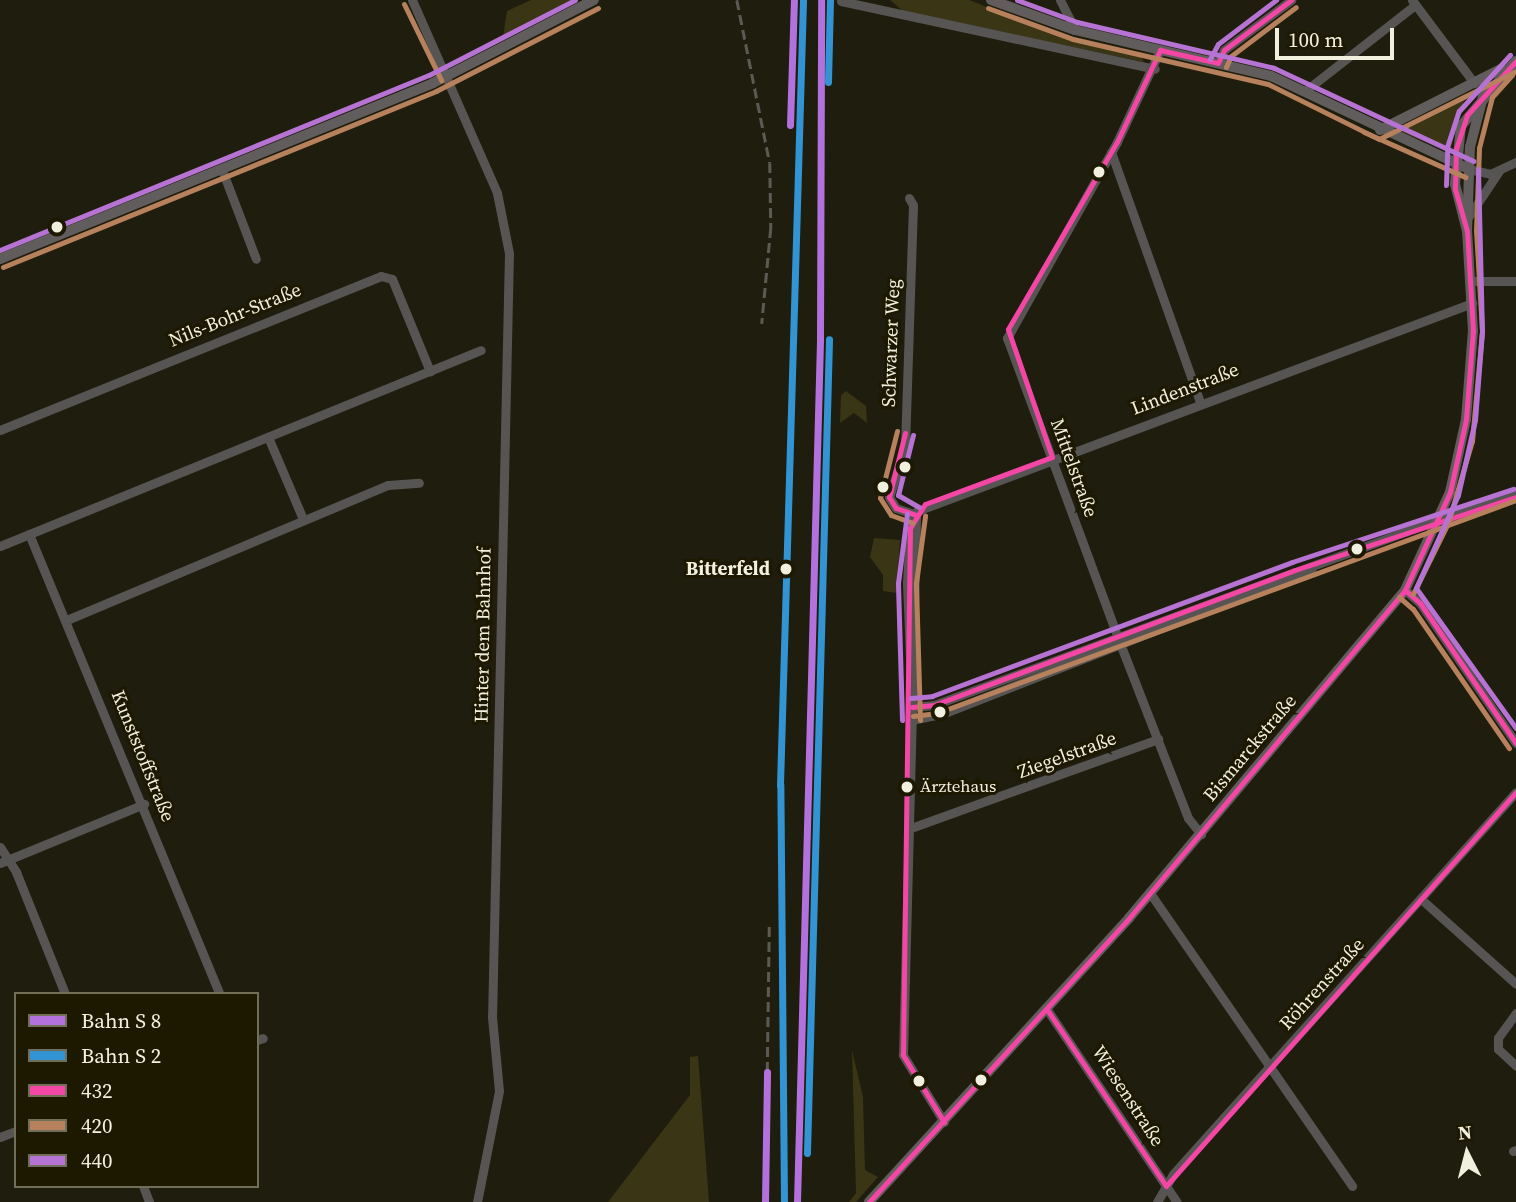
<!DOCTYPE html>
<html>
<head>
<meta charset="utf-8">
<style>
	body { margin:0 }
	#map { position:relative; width:1516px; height:1202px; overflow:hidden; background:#1f1d0d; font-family:"Source Serif 4",serif }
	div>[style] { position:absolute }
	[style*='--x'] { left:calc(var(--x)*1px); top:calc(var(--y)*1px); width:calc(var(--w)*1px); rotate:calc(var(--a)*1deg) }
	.green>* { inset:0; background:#393515 }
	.minor>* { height:9px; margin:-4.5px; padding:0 4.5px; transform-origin:4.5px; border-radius:4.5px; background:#575454 }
	.major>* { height:10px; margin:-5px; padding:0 5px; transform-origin:5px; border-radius:5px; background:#605d5c }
	.rail>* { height:2.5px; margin-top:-1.25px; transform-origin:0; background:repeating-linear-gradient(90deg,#5c5a54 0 10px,transparent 0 15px) }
	.bus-1>* { height:5px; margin:-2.5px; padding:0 2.5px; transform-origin:2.5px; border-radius:2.5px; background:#f346a5 }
	.bus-2>* { height:5px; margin:-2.5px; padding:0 2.5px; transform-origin:2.5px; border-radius:2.5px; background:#b6815c }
	.bus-3>* { height:5px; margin:-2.5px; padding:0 2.5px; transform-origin:2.5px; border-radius:2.5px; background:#b673d3 }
	.rail-1>* { height:7px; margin:-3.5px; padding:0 3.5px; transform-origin:3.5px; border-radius:3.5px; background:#b371de }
	.rail-2>* { height:7px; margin:-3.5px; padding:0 3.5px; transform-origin:3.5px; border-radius:3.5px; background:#3294d3 }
	.dots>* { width:19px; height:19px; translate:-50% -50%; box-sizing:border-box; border:4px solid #1d1900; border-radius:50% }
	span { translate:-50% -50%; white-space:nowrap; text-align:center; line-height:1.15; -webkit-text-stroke:6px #1d1900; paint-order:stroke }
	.bus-label { font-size:17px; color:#f1f0de }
	.left { translate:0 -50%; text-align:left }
	.street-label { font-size:19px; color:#f1f0de }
	.stop-label { font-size:19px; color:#f1f0de; font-weight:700 }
	.right { translate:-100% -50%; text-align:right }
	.legend { position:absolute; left:14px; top:992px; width:245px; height:196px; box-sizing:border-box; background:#1d1900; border:2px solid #726f59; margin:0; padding:9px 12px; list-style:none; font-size:21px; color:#f1f0de }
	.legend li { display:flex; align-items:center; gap:14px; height:35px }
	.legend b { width:35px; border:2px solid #726f59 }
	.north { position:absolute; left:1432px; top:1118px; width:70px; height:70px; -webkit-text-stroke:5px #1d1900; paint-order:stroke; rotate:354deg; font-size:19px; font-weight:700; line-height:28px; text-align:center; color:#f1f0de }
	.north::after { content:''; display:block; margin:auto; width:24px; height:32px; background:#f1f0de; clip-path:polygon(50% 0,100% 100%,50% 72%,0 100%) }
	.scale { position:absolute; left:1275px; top:28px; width:119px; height:32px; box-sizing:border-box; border:4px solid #f1f0de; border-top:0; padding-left:9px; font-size:21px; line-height:24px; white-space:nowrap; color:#f1f0de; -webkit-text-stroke:5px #1d1900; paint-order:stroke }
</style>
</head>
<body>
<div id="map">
	<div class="green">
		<i style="clip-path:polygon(531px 0,578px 0,503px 37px,507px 11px)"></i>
		<i style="clip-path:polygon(890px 0,969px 0,1049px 31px,1139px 53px,1144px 62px,903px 11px)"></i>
		<i style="clip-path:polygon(1466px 93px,1450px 151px,1400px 132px,1400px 129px)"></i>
		<i style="clip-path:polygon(846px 391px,866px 406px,867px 423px,854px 413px,840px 423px,841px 395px)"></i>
		<i style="clip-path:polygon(874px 538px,900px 540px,897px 593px,883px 591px,883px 575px,870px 557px)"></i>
		<i style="clip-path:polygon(852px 1050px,863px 1097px,865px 1170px,878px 1177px,856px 1202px,849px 1202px,856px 1193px)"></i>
		<i style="clip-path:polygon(698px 1056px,709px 1202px,608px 1202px,690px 1095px,690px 1057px)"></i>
	</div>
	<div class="minor">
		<i style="--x:412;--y:0;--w:211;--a:66.2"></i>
		<i style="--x:497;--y:193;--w:61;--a:78.7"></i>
		<i style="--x:509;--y:253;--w:764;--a:91.27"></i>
		<i style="--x:492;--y:1017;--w:74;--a:84.6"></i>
		<i style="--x:499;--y:1091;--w:113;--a:101.2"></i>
		<i style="--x:1060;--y:0;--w:34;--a:63"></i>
		<i style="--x:1412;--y:0;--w:104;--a:53.2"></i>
		<i style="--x:841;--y:1;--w:321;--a:12.2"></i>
		<i style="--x:1160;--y:50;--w:102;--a:115.1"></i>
		<i style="--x:1117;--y:142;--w:225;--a:119.3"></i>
		<i style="--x:1007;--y:338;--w:328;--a:69.7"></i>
		<i style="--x:1121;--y:646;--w:185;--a:68.7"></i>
		<i style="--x:1188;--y:818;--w:21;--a:51"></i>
		<i style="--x:1218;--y:63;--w:14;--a:-65"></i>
		<i style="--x:1224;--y:50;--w:84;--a:-36.7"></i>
		<i style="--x:1305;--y:91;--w:140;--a:-38"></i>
		<i style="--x:1111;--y:152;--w:265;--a:70.4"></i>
		<i style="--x:1469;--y:169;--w:22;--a:13"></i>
		<i style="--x:1490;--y:174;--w:29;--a:-25"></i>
		<i style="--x:222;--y:170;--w:95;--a:69.1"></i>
		<i style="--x:909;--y:198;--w:8;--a:60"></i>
		<i style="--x:913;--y:205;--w:242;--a:91.9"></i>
		<i style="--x:905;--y:447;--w:52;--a:107.7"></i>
		<i style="--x:889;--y:497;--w:13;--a:58"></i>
		<i style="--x:896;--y:508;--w:21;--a:19"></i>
		<i style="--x:1469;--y:216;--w:54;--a:-56.3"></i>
		<i style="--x:1471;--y:281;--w:45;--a:0"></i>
		<i style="--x:0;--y:430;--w:411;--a:-22"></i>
		<i style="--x:381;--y:276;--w:11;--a:15"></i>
		<i style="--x:392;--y:279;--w:100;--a:67.6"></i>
		<i style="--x:268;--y:437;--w:89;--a:66.9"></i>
		<i style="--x:29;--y:534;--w:498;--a:67.5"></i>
		<i style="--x:0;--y:546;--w:519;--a:-22.17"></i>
		<i style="--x:1405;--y:590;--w:20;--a:41"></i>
		<i style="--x:1420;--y:603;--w:170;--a:55.6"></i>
		<i style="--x:69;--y:619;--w:346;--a:-22.8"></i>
		<i style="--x:388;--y:485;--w:31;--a:-4"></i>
		<i style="--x:912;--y:707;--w:22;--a:-5"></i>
		<i style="--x:934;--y:705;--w:620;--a:-20.19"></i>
		<i style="--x:912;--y:707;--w:192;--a:-88.8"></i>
		<i style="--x:911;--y:720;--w:32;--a:-11"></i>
		<i style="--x:942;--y:714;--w:397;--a:-21.4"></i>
		<i style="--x:908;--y:829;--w:266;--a:-19.8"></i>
		<i style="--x:0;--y:847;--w:30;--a:57"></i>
		<i style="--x:16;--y:872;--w:131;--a:68.1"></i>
		<i style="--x:0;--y:863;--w:156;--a:-22.3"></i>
		<i style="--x:1150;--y:893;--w:356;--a:55.4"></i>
		<i style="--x:1421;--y:899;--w:127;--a:41.8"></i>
		<i style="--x:1048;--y:1011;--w:230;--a:56"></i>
		<i style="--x:1516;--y:1013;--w:31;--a:126"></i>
		<i style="--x:1498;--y:1038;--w:11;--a:90"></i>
		<i style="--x:1498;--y:1049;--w:25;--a:43"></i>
		<i style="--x:257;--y:1040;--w:6;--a:-18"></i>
		<i style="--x:944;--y:1122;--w:79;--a:-121.5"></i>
		<i style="--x:903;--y:1055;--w:348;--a:-88.5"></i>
		<i style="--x:912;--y:707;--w:124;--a:-92.3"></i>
		<i style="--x:907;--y:583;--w:55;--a:-86.9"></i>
		<i style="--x:910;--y:528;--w:18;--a:-68"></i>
		<i style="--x:917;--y:511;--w:593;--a:-20.54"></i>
		<i style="--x:0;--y:1137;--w:17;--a:-21"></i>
		<i style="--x:1513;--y:1151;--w:3;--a:-18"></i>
		<i style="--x:143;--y:1186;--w:17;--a:69"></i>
		<i style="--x:1157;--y:1202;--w:32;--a:-60"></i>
		<i style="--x:1173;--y:1174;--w:513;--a:-48.08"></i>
	</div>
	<div class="major">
		<i style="--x:991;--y:0;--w:89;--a:19.7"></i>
		<i style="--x:1075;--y:30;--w:201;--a:13.2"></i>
		<i style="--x:1271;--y:76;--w:219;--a:25.2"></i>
		<i style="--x:1380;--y:130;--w:136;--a:-26.8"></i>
		<i style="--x:1467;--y:231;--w:49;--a:-104.3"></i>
		<i style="--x:1455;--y:184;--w:58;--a:-84.1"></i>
		<i style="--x:1461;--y:126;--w:85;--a:-49.8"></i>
		<i style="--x:0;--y:259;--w:467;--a:-22.1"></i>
		<i style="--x:433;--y:83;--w:181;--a:-27.3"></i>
		<i style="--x:869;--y:1202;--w:385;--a:-47.5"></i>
		<i style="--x:1129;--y:918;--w:429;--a:-49.9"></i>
		<i style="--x:1405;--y:590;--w:108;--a:-65.3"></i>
		<i style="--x:1450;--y:492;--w:75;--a:-77.6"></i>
		<i style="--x:1466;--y:419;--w:88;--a:-85.5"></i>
		<i style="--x:1473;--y:331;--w:100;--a:-93.4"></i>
		<i style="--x:1467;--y:231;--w:84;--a:-88"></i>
		<i style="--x:1470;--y:147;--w:56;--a:-75.5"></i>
	</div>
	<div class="rail">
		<i style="--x:737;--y:0;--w:166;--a:78.6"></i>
		<i style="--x:770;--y:163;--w:65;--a:89.1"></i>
		<i style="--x:771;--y:228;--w:96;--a:95.4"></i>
		<i style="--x:767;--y:1072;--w:146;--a:-89.2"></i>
	</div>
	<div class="bus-1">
		<i style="--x:1160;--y:50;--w:59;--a:12.6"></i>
		<i style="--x:1218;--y:63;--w:14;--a:-65"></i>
		<i style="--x:1224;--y:50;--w:84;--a:-36.7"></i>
		<i style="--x:905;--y:433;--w:66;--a:104"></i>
		<i style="--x:889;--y:497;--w:13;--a:58"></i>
		<i style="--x:896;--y:508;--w:21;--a:19"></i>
		<i style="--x:1052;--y:457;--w:135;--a:-109"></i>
		<i style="--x:1008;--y:329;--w:216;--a:-59.8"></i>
		<i style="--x:1117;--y:142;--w:102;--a:-64.9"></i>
		<i style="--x:1405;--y:590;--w:20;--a:41"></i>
		<i style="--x:1420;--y:603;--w:170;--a:55.6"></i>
		<i style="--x:912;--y:707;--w:22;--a:-5"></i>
		<i style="--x:934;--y:705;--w:385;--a:-20.5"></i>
		<i style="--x:1295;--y:570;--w:233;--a:-18.3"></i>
		<i style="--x:1048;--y:1011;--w:211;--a:56"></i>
		<i style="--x:1166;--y:1186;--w:527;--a:-48.38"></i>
		<i style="--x:944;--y:1122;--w:79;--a:-121.5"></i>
		<i style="--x:903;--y:1055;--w:527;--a:-89.24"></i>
		<i style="--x:910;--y:528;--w:28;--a:-58"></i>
		<i style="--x:925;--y:504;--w:135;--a:-20.3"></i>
		<i style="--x:869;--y:1202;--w:385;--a:-47.5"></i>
		<i style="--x:1129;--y:918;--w:429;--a:-49.9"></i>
		<i style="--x:1405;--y:590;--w:108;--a:-65.3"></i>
		<i style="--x:1450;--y:492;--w:75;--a:-77.6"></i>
		<i style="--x:1466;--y:419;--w:88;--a:-85.5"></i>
		<i style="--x:1473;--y:331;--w:100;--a:-93.4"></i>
		<i style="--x:1467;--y:231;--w:44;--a:-105.9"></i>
		<i style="--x:1455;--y:189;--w:40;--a:-88.6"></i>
		<i style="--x:1456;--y:149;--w:36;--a:-72"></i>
		<i style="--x:1467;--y:115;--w:73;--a:-47.8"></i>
	</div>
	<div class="bus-2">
		<i style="--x:404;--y:4;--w:85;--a:64"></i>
		<i style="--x:988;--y:8;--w:90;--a:20"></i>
		<i style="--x:1073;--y:39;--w:200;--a:13"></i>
		<i style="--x:1268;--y:84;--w:124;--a:26.4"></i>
		<i style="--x:1379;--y:139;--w:153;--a:-26.4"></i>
		<i style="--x:1226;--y:67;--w:12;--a:-66"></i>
		<i style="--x:1231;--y:56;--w:81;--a:-37"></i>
		<i style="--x:1364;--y:132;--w:111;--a:24"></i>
		<i style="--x:3;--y:267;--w:467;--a:-22.1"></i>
		<i style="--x:436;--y:91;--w:182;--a:-27.1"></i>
		<i style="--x:897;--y:431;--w:69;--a:104.2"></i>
		<i style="--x:880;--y:498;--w:20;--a:57"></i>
		<i style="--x:891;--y:515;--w:23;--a:20"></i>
		<i style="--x:1413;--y:594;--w:79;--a:-63.8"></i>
		<i style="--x:1448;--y:523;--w:85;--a:-73.7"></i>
		<i style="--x:1472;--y:441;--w:110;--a:-84.8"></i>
		<i style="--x:1482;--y:331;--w:100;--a:-93.4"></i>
		<i style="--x:1476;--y:231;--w:83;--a:-87.9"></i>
		<i style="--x:1479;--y:148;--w:53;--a:-75.7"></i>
		<i style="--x:1492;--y:97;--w:30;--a:-48"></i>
		<i style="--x:1399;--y:597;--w:18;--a:41"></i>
		<i style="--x:1413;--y:609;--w:169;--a:55.4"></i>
		<i style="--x:913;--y:716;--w:24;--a:-7"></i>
		<i style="--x:937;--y:713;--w:617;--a:-20.2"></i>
		<i style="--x:920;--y:720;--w:137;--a:-91.7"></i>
		<i style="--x:916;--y:583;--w:68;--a:-82.3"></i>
	</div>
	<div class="bus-3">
		<i style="--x:1017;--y:0;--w:64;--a:20.1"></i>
		<i style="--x:1077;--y:22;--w:202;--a:13.1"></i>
		<i style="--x:1274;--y:68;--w:220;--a:25"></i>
		<i style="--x:1210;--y:59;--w:17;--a:-62"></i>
		<i style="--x:1218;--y:44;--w:73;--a:-37.2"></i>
		<i style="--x:1478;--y:169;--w:162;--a:88.6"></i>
		<i style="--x:1482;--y:331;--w:89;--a:94.5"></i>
		<i style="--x:1475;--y:420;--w:77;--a:102.8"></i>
		<i style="--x:1458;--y:495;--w:102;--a:114.3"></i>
		<i style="--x:1416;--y:588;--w:172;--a:54.5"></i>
		<i style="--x:1446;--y:185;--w:38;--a:-88"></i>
		<i style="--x:1447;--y:147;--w:38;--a:-72"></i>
		<i style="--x:1459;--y:111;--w:76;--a:-47.7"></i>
		<i style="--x:0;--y:250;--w:463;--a:-22.2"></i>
		<i style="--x:429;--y:75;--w:164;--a:-27.2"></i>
		<i style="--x:913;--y:435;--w:62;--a:104"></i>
		<i style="--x:898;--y:495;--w:24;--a:30"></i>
		<i style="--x:911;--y:698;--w:21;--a:-5"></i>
		<i style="--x:932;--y:696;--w:384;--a:-20.4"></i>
		<i style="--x:1292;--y:562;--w:233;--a:-18.3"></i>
		<i style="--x:902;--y:720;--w:137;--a:-91.7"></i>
		<i style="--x:898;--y:583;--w:70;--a:-82.6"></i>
	</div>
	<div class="rail-1">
		<i style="--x:790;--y:125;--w:125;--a:-88.2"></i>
		<i style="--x:765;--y:1202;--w:130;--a:-89.1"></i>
		<i style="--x:797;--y:1202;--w:863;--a:-88.47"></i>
		<i style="--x:820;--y:339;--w:339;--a:-89.8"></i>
	</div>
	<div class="rail-2">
		<i style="--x:828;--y:82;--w:82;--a:-88.6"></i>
		<i style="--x:807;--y:1153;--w:814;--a:-88.45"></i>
		<i style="--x:784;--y:1202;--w:417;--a:-90.5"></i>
		<i style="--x:780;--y:785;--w:785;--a:-88.32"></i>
	</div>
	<div class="dots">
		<i style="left:1099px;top:172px;background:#f1f0de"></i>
		<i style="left:57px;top:227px;background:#f1f0de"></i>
		<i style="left:905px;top:467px;background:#f1f0de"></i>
		<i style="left:883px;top:487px;background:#f1f0de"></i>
		<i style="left:1357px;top:549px;background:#f1f0de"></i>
		<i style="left:786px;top:569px;background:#f1f0de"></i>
		<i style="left:940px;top:712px;background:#f1f0de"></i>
		<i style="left:907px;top:787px;background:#f1f0de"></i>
		<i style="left:981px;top:1080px;background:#f1f0de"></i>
		<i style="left:919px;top:1081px;background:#f1f0de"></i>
	</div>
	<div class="bus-label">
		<span class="left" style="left:920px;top:787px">Ärztehaus</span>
	</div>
	<div class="street-label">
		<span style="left:235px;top:315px;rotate:-22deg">Nils-Bohr-Straße</span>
		<span style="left:891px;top:343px;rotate:-88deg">Schwarzer Weg</span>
		<span style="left:1185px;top:389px;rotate:-21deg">Lindenstraße</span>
		<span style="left:1074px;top:468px;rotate:70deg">Mittelstraße</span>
		<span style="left:483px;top:635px;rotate:-89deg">Hinter dem Bahnhof</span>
		<span style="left:1250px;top:748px;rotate:-50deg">Bismarckstraße</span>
		<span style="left:1067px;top:755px;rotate:-20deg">Ziegelstraße</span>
		<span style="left:143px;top:756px;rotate:68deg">Kunststoffstraße</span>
		<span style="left:1322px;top:984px;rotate:-48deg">Röhrenstraße</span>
		<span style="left:1128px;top:1096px;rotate:57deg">Wiesenstraße</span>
	</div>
	<div class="stop-label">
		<span class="right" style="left:770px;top:569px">Bitterfeld</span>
	</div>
	<ul class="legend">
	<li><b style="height:9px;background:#b371de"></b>Bahn S 8</li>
	<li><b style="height:9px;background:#3294d3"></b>Bahn S 2</li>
	<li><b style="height:9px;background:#f346a5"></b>432</li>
	<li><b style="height:9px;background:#b6815c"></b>420</li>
	<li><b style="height:9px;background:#b673d3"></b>440</li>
	</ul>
	<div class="north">N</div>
	<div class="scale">100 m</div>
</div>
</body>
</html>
